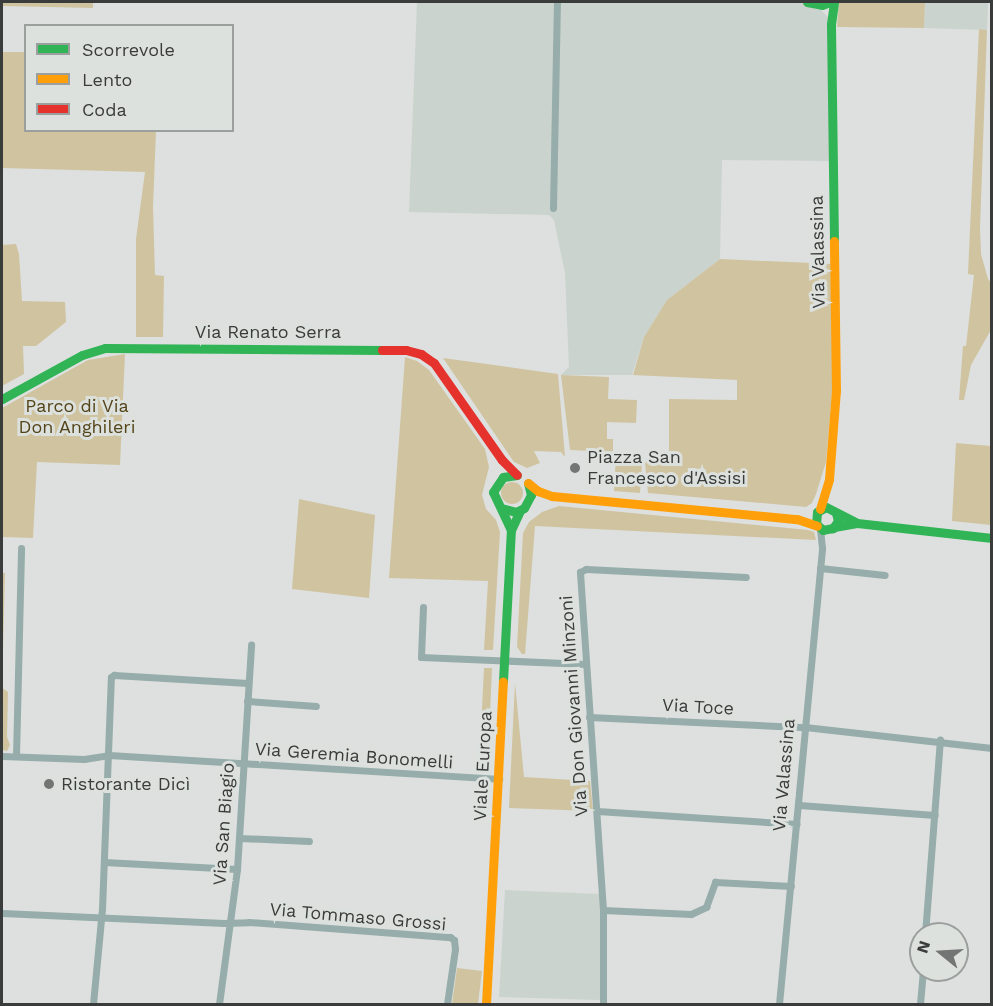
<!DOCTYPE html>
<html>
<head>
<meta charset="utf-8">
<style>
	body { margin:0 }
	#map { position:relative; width:993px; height:1006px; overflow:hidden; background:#dde0de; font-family:"Work Sans",sans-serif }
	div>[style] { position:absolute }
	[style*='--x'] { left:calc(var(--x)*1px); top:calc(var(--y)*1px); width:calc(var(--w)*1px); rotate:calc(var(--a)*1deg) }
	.built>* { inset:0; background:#cbd3ce }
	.green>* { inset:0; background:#d0c3a0 }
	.round { border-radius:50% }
	.street>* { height:7px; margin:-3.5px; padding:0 3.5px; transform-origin:3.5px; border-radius:3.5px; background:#96adab }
	.fast>* { height:9px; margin:-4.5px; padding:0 4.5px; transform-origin:4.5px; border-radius:4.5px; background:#30b455 }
	.slow>* { height:9px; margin:-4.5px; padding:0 4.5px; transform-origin:4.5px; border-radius:4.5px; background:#ff9f0a }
	.jam>* { height:9px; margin:-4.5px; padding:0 4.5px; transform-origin:4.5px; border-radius:4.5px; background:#e5322d }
	.dots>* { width:16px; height:16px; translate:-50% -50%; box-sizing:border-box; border:3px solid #dce1de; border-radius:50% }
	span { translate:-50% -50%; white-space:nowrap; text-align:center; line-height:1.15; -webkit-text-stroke:6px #dce1de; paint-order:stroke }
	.street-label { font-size:18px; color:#3a3c3b }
	.park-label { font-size:18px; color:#544419 }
	.poi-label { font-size:18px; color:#3a3c3b }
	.left { translate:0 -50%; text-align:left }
	.frame { position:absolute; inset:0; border:3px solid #3a3c3b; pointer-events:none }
	.legend { position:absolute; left:24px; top:24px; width:210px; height:108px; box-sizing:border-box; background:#dce1de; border:2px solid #9b9f9d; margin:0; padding:8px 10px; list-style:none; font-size:18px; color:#3a3c3b }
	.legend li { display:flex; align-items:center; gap:12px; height:30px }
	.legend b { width:30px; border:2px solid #9b9f9d }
	.north { position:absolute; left:909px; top:922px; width:60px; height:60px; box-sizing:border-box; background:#dce1de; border:2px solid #9b9f9d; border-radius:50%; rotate:288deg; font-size:16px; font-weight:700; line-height:24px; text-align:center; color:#3a3c3b }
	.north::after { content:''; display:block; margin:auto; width:21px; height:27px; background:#737574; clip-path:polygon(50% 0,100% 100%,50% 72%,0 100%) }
</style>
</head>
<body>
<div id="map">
	<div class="built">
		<i style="clip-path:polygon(417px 2px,805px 2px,820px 9px,829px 18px,831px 161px,722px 160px,720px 259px,667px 300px,644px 337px,632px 375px,561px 375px,569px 367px,565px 273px,554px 220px,549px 215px,409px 212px)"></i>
		<i style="clip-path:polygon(925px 2px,988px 2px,987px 30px,924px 28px)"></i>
		<i style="clip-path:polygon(505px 890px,600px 894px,600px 1000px,499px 997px)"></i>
	</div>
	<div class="green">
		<i style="clip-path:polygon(2px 2px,93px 2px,93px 8px,2px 6px)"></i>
		<i style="clip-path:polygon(839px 2px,925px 2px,924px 28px,837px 27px)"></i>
		<i style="clip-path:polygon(979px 29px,987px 30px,980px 228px,981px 254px,988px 279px,991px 283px,992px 328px,971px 365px,964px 400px,959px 400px,963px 346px,966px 346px,974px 275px,968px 274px)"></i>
		<i style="clip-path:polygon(2px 52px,25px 52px,26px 130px,156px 131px,153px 207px,155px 275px,164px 276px,163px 337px,136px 337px,136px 239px,145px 172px,2px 168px)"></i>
		<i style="clip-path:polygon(16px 244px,19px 254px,22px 301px,65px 302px,66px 322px,36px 346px,23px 346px,24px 374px,2px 386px,2px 245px)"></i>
		<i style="clip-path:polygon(720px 259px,833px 264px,833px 381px,826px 462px,816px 494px,812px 503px,806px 507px,648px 493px,645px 463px,654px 457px,669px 454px,669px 399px,737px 400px,737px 380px,633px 375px,644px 337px,667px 300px)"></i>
		<i style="clip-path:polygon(125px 354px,120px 465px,37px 462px,33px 538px,2px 537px,2px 408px,88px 360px)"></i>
		<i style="clip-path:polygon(405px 357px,417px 361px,429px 370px,485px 449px,489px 467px,482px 495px,486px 509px,496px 520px,500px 532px,493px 650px,484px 650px,488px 581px,389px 578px)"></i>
		<i style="clip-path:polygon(443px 358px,558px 374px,565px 457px,561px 452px,534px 451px,540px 463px,527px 468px,514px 462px)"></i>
		<i style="clip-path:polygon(561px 375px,609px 377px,608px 399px,637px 400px,636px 423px,607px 422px,607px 439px,613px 439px,613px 452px,570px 450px)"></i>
		<i style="clip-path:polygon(956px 443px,991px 446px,991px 525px,952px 521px)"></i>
		<i style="clip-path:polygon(616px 454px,633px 455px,642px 463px,640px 493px,614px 491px)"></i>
		<i class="round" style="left:501px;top:482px;width:22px;height:22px"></i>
		<i style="clip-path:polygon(299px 499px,375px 515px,369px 598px,292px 589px)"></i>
		<i style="clip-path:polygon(559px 506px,808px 530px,814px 532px,816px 540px,535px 526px,525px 654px,522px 654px,517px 647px,523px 533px,529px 522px,542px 512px)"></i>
		<i style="clip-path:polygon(2px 573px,5px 573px,2px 688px,8px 692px,7px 737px,10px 745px,7px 751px,2px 750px)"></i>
		<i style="clip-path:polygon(484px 668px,492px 668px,488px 762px,485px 767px,479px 767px)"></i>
		<i style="clip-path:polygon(515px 683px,524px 777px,590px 781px,593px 811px,509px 808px)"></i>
		<i style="clip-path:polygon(457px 968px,482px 971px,478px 1004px,452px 1004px)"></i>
	</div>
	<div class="street">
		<i style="--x:553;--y:208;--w:206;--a:-88.9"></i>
		<i style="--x:820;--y:568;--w:65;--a:6.1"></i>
		<i style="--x:423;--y:607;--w:50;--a:92.3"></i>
		<i style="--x:421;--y:657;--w:165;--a:2.4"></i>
		<i style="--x:247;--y:701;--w:69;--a:4.1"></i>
		<i style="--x:589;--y:717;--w:216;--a:2.7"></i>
		<i style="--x:805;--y:727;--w:188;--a:6.4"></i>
		<i style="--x:2;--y:756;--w:82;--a:2.1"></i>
		<i style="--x:84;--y:759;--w:25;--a:-9"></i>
		<i style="--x:109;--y:755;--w:391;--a:3.5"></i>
		<i style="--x:16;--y:756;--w:208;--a:-88.6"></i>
		<i style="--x:799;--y:805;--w:136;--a:4.2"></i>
		<i style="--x:597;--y:811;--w:200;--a:3.7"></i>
		<i style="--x:240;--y:838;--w:69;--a:2.5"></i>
		<i style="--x:104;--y:862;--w:133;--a:3"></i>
		<i style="--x:603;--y:910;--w:88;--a:2.6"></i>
		<i style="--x:691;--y:914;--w:17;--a:-25"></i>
		<i style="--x:706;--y:907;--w:27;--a:-70"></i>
		<i style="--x:715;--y:882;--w:76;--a:3"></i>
		<i style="--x:2;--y:913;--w:222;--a:2.6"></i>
		<i style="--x:224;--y:923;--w:25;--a:-2"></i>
		<i style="--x:249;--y:922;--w:202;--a:4.3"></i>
		<i style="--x:450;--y:937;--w:5;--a:37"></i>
		<i style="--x:454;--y:940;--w:9;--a:84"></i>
		<i style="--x:455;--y:949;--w:56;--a:98.3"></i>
		<i style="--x:925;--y:934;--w:195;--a:-85.6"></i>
		<i style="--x:93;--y:1004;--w:95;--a:-84.6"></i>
		<i style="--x:102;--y:909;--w:232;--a:-87.8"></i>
		<i style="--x:111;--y:677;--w:4;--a:-34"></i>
		<i style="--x:114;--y:675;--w:134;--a:3.4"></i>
		<i style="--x:219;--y:1004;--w:136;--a:-82.4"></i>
		<i style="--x:237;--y:869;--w:225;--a:-86.4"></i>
		<i style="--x:603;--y:1004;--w:94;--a:-90"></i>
		<i style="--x:603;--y:910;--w:339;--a:-93.9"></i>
		<i style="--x:580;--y:572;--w:7;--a:-27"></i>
		<i style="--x:586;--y:569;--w:160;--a:2.9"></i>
		<i style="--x:779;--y:1004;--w:458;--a:-84.6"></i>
		<i style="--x:822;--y:548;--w:20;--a:-96"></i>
		<i style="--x:920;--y:1004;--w:34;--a:-85"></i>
	</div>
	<div class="fast">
		<i style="--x:807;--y:2;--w:15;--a:11"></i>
		<i style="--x:822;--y:5;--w:9;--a:-21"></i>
		<i style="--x:834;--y:241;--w:217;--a:-90.8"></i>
		<i style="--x:831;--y:24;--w:22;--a:-82"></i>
		<i style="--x:2;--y:399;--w:91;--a:-28.8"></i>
		<i style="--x:82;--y:355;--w:24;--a:-17"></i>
		<i style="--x:105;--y:348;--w:277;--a:0.4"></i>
		<i style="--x:501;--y:508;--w:16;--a:15"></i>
		<i style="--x:516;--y:512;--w:9;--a:-27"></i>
		<i style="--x:524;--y:508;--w:15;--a:-62"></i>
		<i style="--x:531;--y:495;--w:12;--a:-104"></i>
		<i style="--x:836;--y:513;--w:8;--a:76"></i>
		<i style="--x:838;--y:521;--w:9;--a:126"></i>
		<i style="--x:833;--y:528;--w:10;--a:169"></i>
		<i style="--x:823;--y:530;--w:9;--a:-139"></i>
		<i style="--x:816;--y:524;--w:12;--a:-85"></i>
		<i style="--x:817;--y:512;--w:10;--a:-29"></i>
		<i style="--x:826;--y:507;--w:33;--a:27"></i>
		<i style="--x:834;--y:527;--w:23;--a:-10"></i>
		<i style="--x:857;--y:523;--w:136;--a:6.3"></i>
		<i style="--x:511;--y:530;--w:42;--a:-115.3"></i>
		<i style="--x:493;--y:492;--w:18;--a:-56"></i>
		<i style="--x:503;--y:477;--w:14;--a:-8"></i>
		<i style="--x:503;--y:681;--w:151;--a:-87"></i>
		<i style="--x:511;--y:530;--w:21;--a:-65"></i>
	</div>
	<div class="slow">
		<i style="--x:528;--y:483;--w:13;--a:39"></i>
		<i style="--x:538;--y:491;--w:15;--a:20"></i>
		<i style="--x:552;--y:496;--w:246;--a:5.4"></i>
		<i style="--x:797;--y:519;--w:21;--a:19"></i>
		<i style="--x:820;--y:509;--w:31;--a:-73"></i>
		<i style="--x:829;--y:479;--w:88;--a:-85.5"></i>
		<i style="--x:836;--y:391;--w:150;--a:-90.8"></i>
		<i style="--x:486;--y:1004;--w:323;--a:-87"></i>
	</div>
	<div class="jam">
		<i style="--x:382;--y:350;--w:24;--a:0"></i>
		<i style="--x:406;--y:350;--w:16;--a:15"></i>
		<i style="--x:421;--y:354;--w:16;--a:35"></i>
		<i style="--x:434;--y:363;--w:118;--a:55"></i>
		<i style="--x:502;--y:460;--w:21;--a:45"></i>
	</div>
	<div class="dots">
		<i style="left:575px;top:468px;background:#737574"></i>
		<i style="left:49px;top:784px;background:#737574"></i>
	</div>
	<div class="street-label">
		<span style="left:818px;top:252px;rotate:-91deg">Via Valassina</span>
		<span style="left:268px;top:332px">Via Renato Serra</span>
		<span style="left:574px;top:706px;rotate:-94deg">Via Don Giovanni Minzoni</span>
		<span style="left:698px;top:707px;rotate:3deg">Via Toce</span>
		<span style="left:354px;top:756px;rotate:4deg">Via Geremia Bonomelli</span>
		<span style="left:483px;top:766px;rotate:-87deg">Viale Europa</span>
		<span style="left:784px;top:775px;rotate:-85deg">Via Valassina</span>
		<span style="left:224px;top:824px;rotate:-86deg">Via San Biagio</span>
		<span style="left:358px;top:917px;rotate:5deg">Via Tommaso Grossi</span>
	</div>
	<div class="park-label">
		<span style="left:77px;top:417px">Parco di Via<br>Don Anghileri</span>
	</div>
	<div class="poi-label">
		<span class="left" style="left:587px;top:468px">Piazza San<br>Francesco d'Assisi</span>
		<span class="left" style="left:61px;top:784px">Ristorante Dicì</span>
	</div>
	<div class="frame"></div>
	<ul class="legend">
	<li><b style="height:8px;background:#30b455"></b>Scorrevole</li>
	<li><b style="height:8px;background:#ff9f0a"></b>Lento</li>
	<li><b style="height:8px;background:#e5322d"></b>Coda</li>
	</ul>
	<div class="north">N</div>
</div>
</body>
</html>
